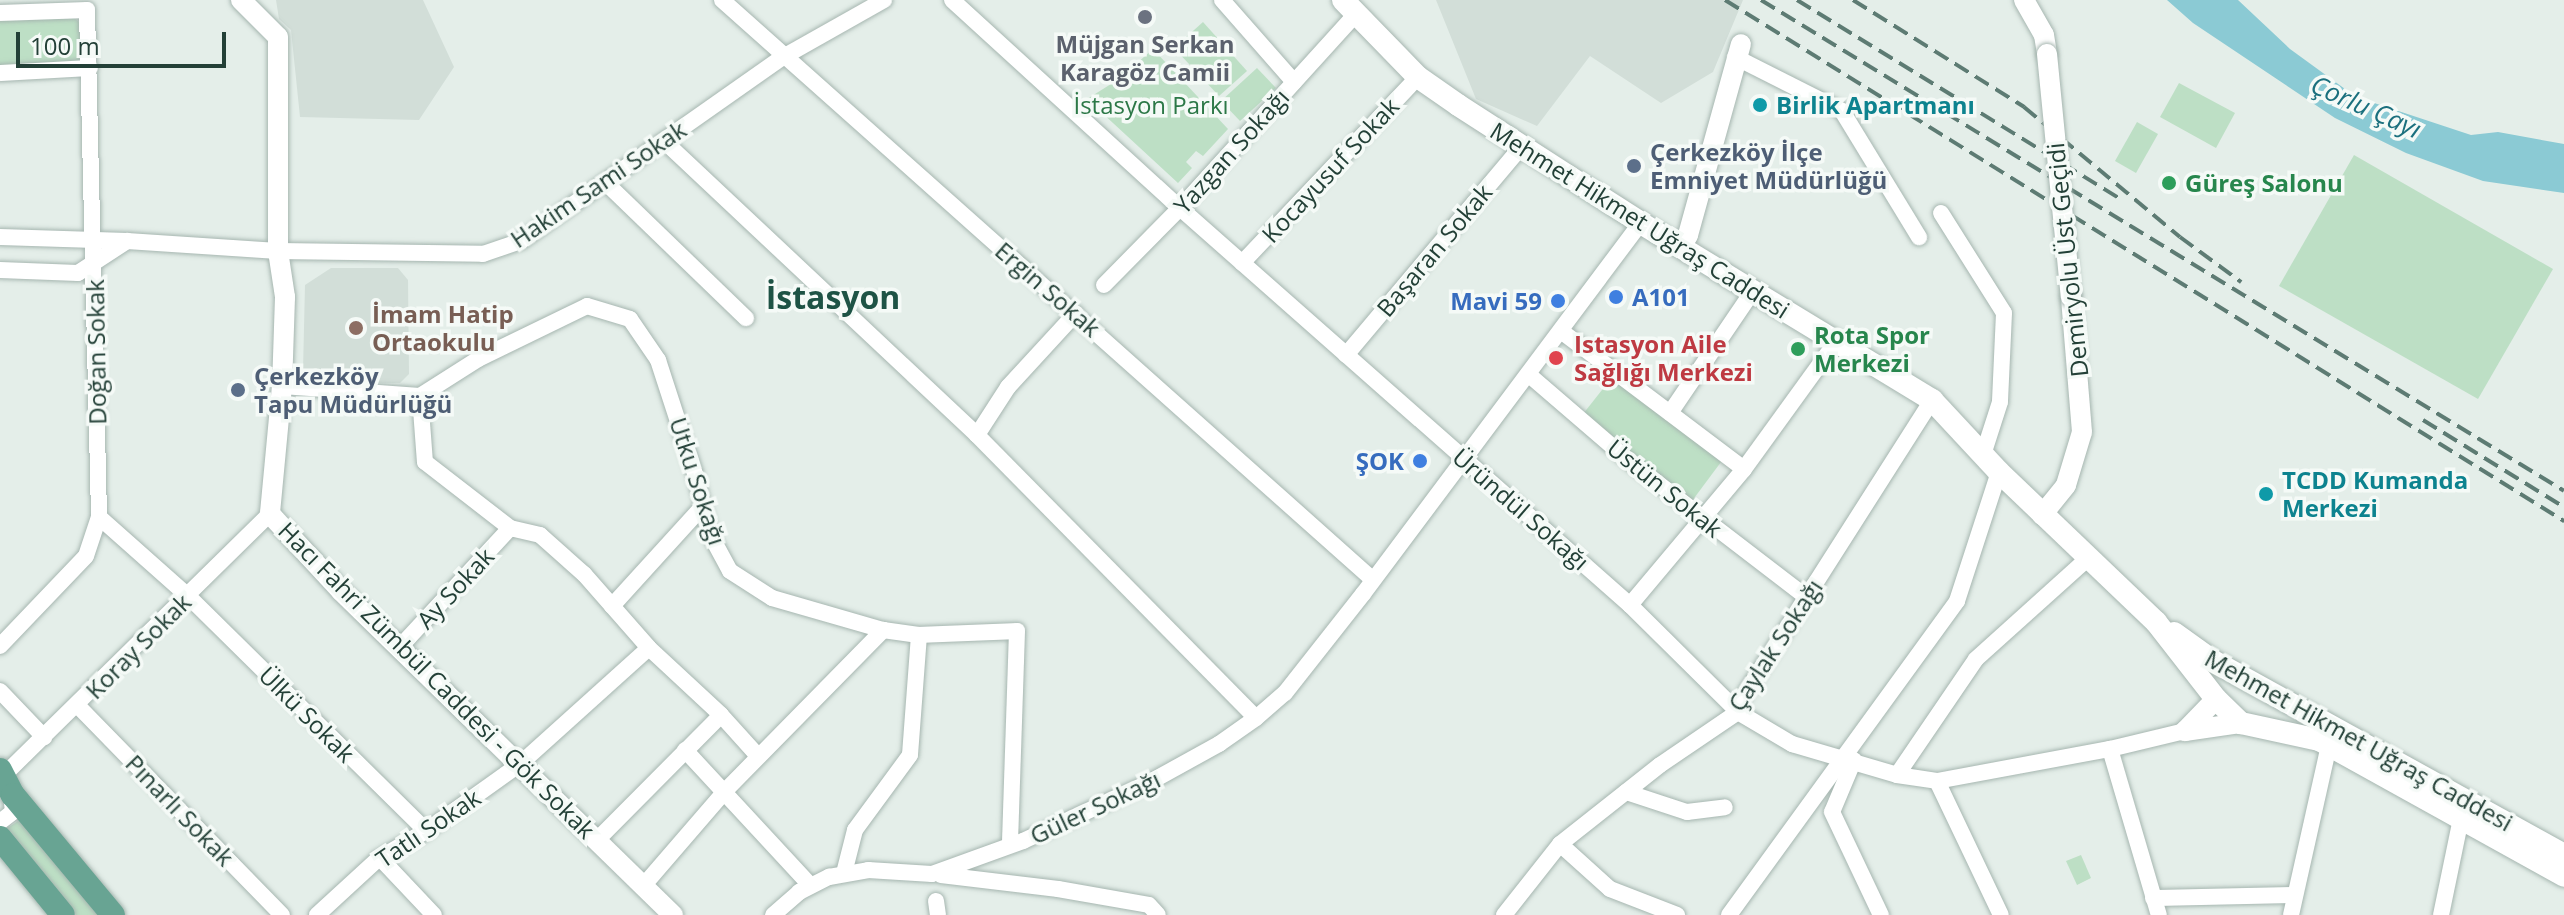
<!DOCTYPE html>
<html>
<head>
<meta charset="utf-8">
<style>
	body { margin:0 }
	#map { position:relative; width:2564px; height:915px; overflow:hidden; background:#e4eee9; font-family:"Open Sans",sans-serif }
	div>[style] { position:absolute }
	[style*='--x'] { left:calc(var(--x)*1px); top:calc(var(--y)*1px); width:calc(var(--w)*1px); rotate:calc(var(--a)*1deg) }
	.built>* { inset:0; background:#d2ded8 }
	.green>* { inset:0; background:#bddfc5 }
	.water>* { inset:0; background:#8bcad4 }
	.roads { filter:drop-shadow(0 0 2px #a6b6b0) drop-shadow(0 0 2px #a6b6b0) }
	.minor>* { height:16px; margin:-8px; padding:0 8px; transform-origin:8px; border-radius:8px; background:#fff }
	.tertiary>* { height:20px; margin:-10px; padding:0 10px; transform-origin:10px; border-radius:10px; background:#fff }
	.secondary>* { height:22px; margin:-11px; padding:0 11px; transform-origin:11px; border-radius:11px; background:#fff }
	.primary>* { height:24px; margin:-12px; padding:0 12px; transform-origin:12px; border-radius:12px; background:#68a493 }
	.rail>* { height:4px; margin-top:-2px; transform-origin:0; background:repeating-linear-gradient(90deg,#5d7b73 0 16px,transparent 0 24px) }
	.bridges { filter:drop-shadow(0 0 2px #a6b6b0) drop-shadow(0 0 2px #a6b6b0) }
	.tertiary-bridge>* { height:20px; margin:-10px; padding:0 10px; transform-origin:10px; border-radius:10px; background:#fff }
	.dots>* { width:22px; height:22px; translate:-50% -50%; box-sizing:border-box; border:4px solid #f5faf7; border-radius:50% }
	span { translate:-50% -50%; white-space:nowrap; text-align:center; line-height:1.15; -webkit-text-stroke:7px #f5faf7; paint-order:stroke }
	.worship-label { font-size:24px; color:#5b616d; font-weight:700 }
	.park-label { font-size:24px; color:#2c7847 }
	.culture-label { font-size:24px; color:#0d838f; font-weight:700 }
	.left { translate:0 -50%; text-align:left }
	.street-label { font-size:24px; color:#234037 }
	.service-label { font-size:24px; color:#4e5e75; font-weight:700 }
	.leisure-label { font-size:24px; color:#27864d; font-weight:700 }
	.shop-label { font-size:24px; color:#366cbe; font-weight:700 }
	.right { translate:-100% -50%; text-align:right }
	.education-label { font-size:24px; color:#785e54; font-weight:700 }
	.health-label { font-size:24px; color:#be3a42; font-weight:700 }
	.water-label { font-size:26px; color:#1b707e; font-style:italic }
	.district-label { font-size:32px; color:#1e5345; font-weight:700 }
	.scale { position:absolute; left:16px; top:32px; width:210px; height:36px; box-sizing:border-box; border:4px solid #234037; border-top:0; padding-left:10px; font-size:24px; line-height:28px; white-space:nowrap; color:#234037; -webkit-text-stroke:6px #f5faf7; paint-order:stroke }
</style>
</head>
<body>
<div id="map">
	<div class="built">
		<i style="clip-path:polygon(276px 0,423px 0,454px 67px,419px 120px,300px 117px,291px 30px,279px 19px)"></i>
		<i style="clip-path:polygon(1436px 0,1743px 0,1713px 72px,1661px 103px,1590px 56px,1537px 126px,1476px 99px)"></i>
		<i style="clip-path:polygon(331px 268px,398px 268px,408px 280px,409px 374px,400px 383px,313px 382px,303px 371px,305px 285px)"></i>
	</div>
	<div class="green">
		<i style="clip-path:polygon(72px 16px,81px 24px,83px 61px,0 68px,0 18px)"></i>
		<i style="clip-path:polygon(1203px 22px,1247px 71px,1219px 96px,1174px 48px)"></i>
		<i style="clip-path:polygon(1153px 49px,1228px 129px,1203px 156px,1196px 151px,1186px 162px,1192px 168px,1178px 183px,1087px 99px,1119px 79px)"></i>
		<i style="clip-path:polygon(1257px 68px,1276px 88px,1240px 121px,1221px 101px)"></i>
		<i style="clip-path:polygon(2179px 83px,2235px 113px,2216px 148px,2160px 117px)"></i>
		<i style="clip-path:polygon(2137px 122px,2158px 134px,2136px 173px,2115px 161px)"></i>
		<i style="clip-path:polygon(2354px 155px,2553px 269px,2478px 399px,2279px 286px)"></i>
		<i style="clip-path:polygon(1613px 376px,1724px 458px,1689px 505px,1583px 414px)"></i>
		<i style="clip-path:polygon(21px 819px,102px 915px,76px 915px,62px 900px,6px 829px)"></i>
		<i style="clip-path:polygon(2081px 855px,2091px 878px,2077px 885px,2066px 861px)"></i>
	</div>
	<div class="water">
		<i style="clip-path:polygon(2167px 0,2238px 0,2290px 49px,2356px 97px,2471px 135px,2498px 132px,2564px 144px,2564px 193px,2483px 181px,2406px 153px,2335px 118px,2193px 23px)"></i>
	</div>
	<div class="roads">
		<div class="minor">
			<i style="--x:722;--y:0;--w:870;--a:41.69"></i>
			<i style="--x:952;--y:0;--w:309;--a:42.4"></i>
			<i style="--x:1180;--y:208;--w:600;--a:41.42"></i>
			<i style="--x:1630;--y:605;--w:152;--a:44.7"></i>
			<i style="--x:1738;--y:712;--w:63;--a:30.7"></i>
			<i style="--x:1792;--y:744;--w:109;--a:16.4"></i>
			<i style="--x:1897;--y:775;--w:40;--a:8.5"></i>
			<i style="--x:1937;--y:781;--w:176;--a:-10.5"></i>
			<i style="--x:2110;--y:749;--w:77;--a:-13.5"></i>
			<i style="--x:1222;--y:0;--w:109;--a:48.7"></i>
			<i style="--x:0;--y:13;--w:87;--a:-2"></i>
			<i style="--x:87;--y:10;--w:507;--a:88.64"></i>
			<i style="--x:99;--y:517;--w:119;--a:41.6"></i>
			<i style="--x:188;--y:596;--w:334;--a:44.6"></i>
			<i style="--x:1735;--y:57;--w:120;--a:26.8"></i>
			<i style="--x:1842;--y:111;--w:148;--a:58.6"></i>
			<i style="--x:0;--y:73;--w:90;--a:-3.2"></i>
			<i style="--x:664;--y:141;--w:429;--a:43.2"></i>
			<i style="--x:977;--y:435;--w:397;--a:45.4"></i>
			<i style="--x:605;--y:182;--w:196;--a:44"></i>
			<i style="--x:1941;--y:213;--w:118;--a:57.8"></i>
			<i style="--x:2004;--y:313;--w:89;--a:92.6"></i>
			<i style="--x:2000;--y:402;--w:56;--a:107.8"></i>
			<i style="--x:0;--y:237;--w:127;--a:1.8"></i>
			<i style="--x:1242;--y:263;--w:256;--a:-46.6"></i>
			<i style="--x:0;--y:270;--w:78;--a:2.2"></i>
			<i style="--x:78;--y:273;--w:59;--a:-33.1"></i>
			<i style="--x:127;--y:241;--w:151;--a:3.8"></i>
			<i style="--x:278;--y:251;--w:205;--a:0.8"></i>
			<i style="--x:483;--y:254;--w:40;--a:-18.9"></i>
			<i style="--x:521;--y:241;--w:320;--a:-35.1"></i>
			<i style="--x:783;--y:57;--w:116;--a:-29.4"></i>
			<i style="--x:1104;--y:285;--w:108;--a:-45.4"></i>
			<i style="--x:1180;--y:208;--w:262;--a:-47.8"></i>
			<i style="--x:1561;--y:331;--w:229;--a:37"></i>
			<i style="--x:1346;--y:355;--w:273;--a:-49.9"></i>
			<i style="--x:1528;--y:374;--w:133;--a:40.7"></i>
			<i style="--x:1629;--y:461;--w:223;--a:37.5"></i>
			<i style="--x:282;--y:386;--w:138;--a:4.1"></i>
			<i style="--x:420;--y:396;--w:69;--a:-32.5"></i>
			<i style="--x:478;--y:359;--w:121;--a:-25.9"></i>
			<i style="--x:587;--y:306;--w:45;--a:16.8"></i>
			<i style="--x:630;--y:319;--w:50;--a:55.7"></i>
			<i style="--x:658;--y:360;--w:120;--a:72"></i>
			<i style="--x:695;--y:474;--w:62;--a:76"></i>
			<i style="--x:710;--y:534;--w:42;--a:61.6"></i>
			<i style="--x:730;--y:571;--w:50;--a:32.7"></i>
			<i style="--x:772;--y:598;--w:116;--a:16.1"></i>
			<i style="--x:883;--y:630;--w:36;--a:8"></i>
			<i style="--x:919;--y:635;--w:120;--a:94.3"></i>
			<i style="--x:910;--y:755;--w:93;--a:126.3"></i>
			<i style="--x:855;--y:830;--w:44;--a:104.3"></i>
			<i style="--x:420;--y:396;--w:66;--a:85.7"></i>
			<i style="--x:425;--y:462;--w:108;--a:37.8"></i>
			<i style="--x:510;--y:528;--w:31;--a:13"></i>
			<i style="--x:540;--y:535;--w:59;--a:41.6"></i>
			<i style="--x:584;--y:574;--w:98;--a:48.7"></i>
			<i style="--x:649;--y:648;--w:98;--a:42.9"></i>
			<i style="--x:721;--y:715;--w:55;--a:47.9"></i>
			<i style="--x:1670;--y:413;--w:148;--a:-55.8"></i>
			<i style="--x:977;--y:435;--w:57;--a:-57.1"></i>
			<i style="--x:1008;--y:387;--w:100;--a:-47.4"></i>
			<i style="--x:1630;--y:605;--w:177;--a:-50"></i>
			<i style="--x:1744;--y:469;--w:157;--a:-54.1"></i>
			<i style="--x:612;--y:606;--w:135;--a:-47.7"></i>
			<i style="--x:919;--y:635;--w:98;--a:-2.3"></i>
			<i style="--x:1017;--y:631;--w:214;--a:91.9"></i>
			<i style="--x:0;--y:646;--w:124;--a:-46.3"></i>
			<i style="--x:86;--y:556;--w:41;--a:-71.6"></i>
			<i style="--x:399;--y:648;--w:163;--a:-47.2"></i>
			<i style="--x:0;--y:691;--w:64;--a:46.3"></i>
			<i style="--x:78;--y:706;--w:292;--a:45.7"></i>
			<i style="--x:2110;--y:749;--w:173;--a:73.6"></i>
			<i style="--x:685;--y:750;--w:185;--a:47.2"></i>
			<i style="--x:1854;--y:760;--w:56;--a:112.9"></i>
			<i style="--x:1832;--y:812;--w:114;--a:64.6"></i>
			<i style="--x:1897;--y:775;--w:140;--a:-55.7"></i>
			<i style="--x:1976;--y:659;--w:149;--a:-42"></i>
			<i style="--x:3;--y:776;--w:374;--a:-44.5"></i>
			<i style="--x:1937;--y:781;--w:148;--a:64.5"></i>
			<i style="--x:1626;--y:792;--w:64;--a:18.2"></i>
			<i style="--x:1687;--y:812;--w:38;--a:-7"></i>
			<i style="--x:0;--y:822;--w:16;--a:-38"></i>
			<i style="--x:13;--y:812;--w:18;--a:-96"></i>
			<i style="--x:597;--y:840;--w:176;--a:-45.2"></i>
			<i style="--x:1560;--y:844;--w:67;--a:42"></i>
			<i style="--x:1610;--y:889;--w:72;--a:21.2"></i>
			<i style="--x:381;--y:859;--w:77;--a:46.6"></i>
			<i style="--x:941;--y:875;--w:118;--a:6.8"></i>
			<i style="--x:1058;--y:889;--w:92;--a:10"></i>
			<i style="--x:1149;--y:905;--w:13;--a:48"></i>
			<i style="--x:644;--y:885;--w:124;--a:-49.2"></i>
			<i style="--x:725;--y:791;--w:226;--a:-45.5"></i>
			<i style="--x:2153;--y:898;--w:142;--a:-1.2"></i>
			<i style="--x:936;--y:901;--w:14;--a:82"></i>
			<i style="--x:317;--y:915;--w:83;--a:-42.6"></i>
			<i style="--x:378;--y:859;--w:56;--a:-30.3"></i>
			<i style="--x:426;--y:831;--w:115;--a:-35.5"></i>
			<i style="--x:520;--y:764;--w:173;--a:-42"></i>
			<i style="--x:773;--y:915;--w:35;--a:-41"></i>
			<i style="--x:799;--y:892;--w:34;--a:-27"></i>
			<i style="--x:829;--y:877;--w:40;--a:-10"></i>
			<i style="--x:868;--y:870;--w:64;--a:3.6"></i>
			<i style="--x:932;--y:874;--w:97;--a:-19.9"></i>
			<i style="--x:1023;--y:841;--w:142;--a:-24.9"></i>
			<i style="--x:1152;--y:781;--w:77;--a:-28.9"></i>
			<i style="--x:1219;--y:744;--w:45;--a:-35.1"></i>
			<i style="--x:1256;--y:718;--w:38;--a:-41"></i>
			<i style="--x:1285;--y:693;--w:126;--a:-51.8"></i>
			<i style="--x:1363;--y:594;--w:464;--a:-53.2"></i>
			<i style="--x:1504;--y:915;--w:90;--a:-51.7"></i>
			<i style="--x:1560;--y:844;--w:127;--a:-38.3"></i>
			<i style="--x:1660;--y:765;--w:94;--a:-34.2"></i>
			<i style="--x:1738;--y:712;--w:12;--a:-76"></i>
			<i style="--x:1741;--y:700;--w:356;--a:-57.5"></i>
			<i style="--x:1729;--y:915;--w:388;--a:-54"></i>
			<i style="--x:1957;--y:601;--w:136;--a:-72"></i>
			<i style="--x:2291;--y:915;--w:174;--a:-77.4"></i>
			<i style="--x:2441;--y:915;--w:99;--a:-78.3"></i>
		</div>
		<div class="tertiary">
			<i style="--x:241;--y:0;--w:52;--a:45"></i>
			<i style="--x:278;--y:37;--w:214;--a:90"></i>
			<i style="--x:278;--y:251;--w:47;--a:81.3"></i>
			<i style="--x:285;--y:297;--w:89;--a:91.9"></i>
			<i style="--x:282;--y:386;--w:129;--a:95.4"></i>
			<i style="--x:270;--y:514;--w:105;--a:47.3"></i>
			<i style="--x:341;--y:591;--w:464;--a:44.3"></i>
			<i style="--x:2024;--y:0;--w:40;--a:60.3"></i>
			<i style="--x:2044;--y:35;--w:19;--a:81"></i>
			<i style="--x:1681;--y:248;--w:15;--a:-62"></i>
			<i style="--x:1688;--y:235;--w:198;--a:-74.5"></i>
			<i style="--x:2042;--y:515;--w:38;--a:-51"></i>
			<i style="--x:2066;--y:485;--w:55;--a:-73.2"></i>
			<i style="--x:2082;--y:432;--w:135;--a:-94.7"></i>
			<i style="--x:2185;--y:731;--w:57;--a:-8.1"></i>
			<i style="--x:2185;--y:731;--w:45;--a:-45.9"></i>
		</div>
		<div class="secondary">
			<i style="--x:1343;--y:0;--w:107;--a:45.8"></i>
			<i style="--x:1418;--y:77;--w:49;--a:35"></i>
			<i style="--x:1458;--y:105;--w:218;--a:32.8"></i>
			<i style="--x:1641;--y:223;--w:341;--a:31.3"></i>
			<i style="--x:1932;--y:400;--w:98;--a:47.1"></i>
			<i style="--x:1999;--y:472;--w:217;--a:43.7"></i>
			<i style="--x:2156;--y:622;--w:98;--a:52.1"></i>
			<i style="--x:2216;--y:699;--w:35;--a:44"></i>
			<i style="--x:2241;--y:723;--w:80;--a:12.3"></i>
			<i style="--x:2319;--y:740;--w:280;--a:29"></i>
			<i style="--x:2174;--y:633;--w:48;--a:35.7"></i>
			<i style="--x:2213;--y:661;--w:401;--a:28.9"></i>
		</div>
		<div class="primary">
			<i style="--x:0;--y:770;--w:28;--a:63"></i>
			<i style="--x:13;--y:795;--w:156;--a:50.2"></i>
			<i style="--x:0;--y:838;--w:99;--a:50.7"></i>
		</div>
	</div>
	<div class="rail">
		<i style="--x:1725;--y:0;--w:988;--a:31.84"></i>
		<i style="--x:1761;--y:0;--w:941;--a:31.44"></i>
		<i style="--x:1797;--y:0;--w:379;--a:31.6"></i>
		<i style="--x:1853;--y:0;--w:202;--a:32"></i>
		<i style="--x:2024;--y:107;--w:203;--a:39.8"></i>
		<i style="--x:2180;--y:237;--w:76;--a:36.4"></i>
		<i style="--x:2423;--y:420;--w:166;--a:31.7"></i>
	</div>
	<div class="bridges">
		<div class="tertiary-bridge">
			<i style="--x:2047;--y:54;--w:244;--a:84.4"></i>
		</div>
	</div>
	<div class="dots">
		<i style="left:1145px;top:17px;background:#6b7280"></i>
		<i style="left:1760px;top:105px;background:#0f9aa8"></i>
		<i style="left:1634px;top:166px;background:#5c6f8a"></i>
		<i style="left:2169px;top:183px;background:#2e9e5b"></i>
		<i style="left:1616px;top:297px;background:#3f7fe0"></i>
		<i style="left:1558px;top:301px;background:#3f7fe0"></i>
		<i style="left:356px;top:328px;background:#8d6e63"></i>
		<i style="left:1798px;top:349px;background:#2e9e5b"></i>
		<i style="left:1556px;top:358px;background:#e0444e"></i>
		<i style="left:238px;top:390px;background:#5c6f8a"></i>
		<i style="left:1420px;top:461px;background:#3f7fe0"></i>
		<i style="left:2266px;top:494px;background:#0f9aa8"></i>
	</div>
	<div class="worship-label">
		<span style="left:1145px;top:58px">Müjgan Serkan<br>Karagöz Camii</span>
	</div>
	<div class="park-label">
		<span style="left:1151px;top:105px">İstasyon Parkı</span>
	</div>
	<div class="culture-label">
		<span class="left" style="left:1776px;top:105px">Birlik Apartmanı</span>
		<span class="left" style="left:2282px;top:494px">TCDD Kumanda<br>Merkezi</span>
	</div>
	<div class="street-label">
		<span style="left:1231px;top:151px;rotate:-48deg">Yazgan Sokağı</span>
		<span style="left:1330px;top:170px;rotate:-47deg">Kocayusuf Sokak</span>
		<span style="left:598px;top:184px;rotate:-34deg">Hakim Sami Sokak</span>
		<span style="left:1640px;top:220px;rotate:32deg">Mehmet Hikmet Uğraş Caddesi</span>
		<span style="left:1434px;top:250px;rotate:-50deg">Başaran Sokak</span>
		<span style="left:2067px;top:260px;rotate:-96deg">Demiryolu Üst Geçidi</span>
		<span style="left:1048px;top:289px;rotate:41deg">Ergin Sokak</span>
		<span style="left:96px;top:352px;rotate:-91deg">Doğan Sokak</span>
		<span style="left:698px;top:481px;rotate:72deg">Utku Sokağı</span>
		<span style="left:1665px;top:488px;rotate:39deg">Üstün Sokak</span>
		<span style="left:1521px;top:509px;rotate:41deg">Üründül Sokağı</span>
		<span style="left:455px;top:588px;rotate:-47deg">Ay Sokak</span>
		<span style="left:1775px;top:645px;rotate:-57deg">Çaylak Sokağı</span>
		<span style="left:138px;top:646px;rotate:-45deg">Koray Sokak</span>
		<span style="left:437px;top:680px;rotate:45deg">Hacı Fahri Zümbül Caddesi - Gök Sokak</span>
		<span style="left:307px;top:714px;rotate:45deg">Ülkü Sokak</span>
		<span style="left:2359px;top:740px;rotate:29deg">Mehmet Hikmet Uğraş Caddesi</span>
		<span style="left:1095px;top:807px;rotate:-25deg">Güler Sokağı</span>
		<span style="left:180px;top:810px;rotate:46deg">Pınarlı Sokak</span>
		<span style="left:428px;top:828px;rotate:-34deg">Tatlı Sokak</span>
	</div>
	<div class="service-label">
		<span class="left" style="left:1650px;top:166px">Çerkezköy İlçe<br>Emniyet Müdürlüğü</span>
		<span class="left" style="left:254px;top:390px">Çerkezköy<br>Tapu Müdürlüğü</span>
	</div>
	<div class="leisure-label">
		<span class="left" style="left:2185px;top:183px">Güreş Salonu</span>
		<span class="left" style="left:1814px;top:349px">Rota Spor<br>Merkezi</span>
	</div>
	<div class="shop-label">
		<span class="left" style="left:1632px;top:297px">A101</span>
		<span class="right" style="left:1542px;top:301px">Mavi 59</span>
		<span class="right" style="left:1404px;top:461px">ŞOK</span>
	</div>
	<div class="education-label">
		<span class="left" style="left:372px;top:328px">İmam Hatip<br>Ortaokulu</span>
	</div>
	<div class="health-label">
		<span class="left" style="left:1574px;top:358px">Istasyon Aile<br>Sağlığı Merkezi</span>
	</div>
	<div class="water-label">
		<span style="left:2366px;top:107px;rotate:24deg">Çorlu Çayı</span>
	</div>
	<div class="district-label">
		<span style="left:833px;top:297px">İstasyon</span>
	</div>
	<div class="scale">100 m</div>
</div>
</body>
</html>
